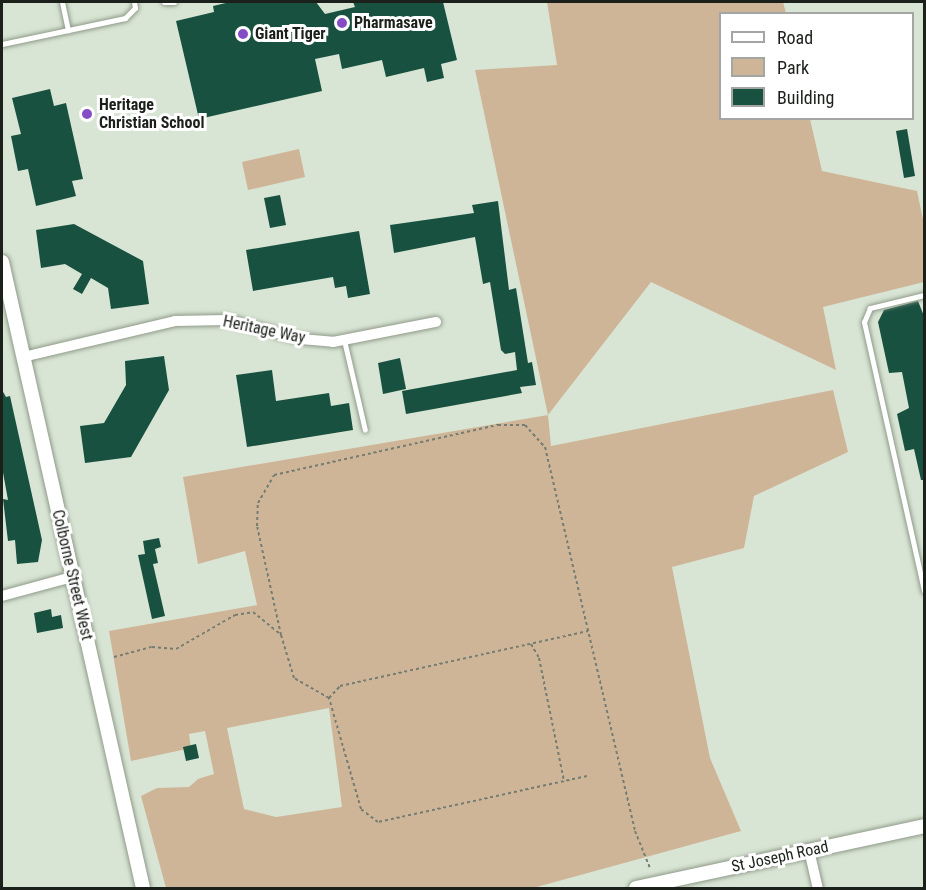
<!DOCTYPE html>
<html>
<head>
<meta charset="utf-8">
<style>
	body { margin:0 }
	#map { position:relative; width:926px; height:890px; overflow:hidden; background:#d9e5d4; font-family:"Roboto Condensed",sans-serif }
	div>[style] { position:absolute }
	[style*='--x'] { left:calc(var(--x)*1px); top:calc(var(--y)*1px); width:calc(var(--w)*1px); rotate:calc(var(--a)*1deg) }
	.green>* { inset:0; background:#cfb597 }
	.building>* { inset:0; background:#185140 }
	.path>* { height:2px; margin-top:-1px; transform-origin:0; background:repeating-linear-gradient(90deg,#757d72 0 3px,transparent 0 6px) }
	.roads { filter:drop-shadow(0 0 2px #8f9a8a) drop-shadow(0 0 2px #8f9a8a) }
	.service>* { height:5px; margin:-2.5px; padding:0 2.5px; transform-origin:2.5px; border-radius:2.5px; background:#fff }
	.minor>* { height:10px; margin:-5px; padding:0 5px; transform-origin:5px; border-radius:5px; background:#fff }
	.tertiary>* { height:14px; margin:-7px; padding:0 7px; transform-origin:7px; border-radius:7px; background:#fff }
	.dots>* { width:16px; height:16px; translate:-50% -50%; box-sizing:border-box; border:3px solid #fff; border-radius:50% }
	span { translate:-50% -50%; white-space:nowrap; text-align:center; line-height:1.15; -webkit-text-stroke:6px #fff; paint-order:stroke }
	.poi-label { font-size:16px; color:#1b201a; font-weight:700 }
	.left { translate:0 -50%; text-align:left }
	.street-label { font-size:16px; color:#1b201a }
	.frame { position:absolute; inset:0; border:3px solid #1b201a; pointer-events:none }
	.legend { position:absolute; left:719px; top:12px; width:195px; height:108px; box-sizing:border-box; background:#fff; border:2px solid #a4a6a3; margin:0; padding:8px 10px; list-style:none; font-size:18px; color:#1b201a }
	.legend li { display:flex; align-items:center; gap:12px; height:30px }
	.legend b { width:30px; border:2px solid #a4a6a3 }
</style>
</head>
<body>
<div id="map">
	<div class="green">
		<i style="clip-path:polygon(evenodd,547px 2px,783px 2px,786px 13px,720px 14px,720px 118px,810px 119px,822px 171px,917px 191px,924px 224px,924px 282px,823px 307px,836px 370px,651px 282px,548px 415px,551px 446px,833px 390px,848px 452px,754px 496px,744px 548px,672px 567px,710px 758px,741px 831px,533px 888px,166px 888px,141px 796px,157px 788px,189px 787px,198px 779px,214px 774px,205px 731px,189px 734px,191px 748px,131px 761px,109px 631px,257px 605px,245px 551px,198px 564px,183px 477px,548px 415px,475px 70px,557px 65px,547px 2px,329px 708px,342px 807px,276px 817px,244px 809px,227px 728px,329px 708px)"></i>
		<i style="clip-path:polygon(299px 149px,305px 177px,248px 190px,242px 162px)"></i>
	</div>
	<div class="building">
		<i style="clip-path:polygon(230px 2px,316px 2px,325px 14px,355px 7px,353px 2px,443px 2px,457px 60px,441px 64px,444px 78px,427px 82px,424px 68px,386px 77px,382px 60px,342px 69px,339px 54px,315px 59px,322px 91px,199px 119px,176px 21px,214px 12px,213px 6px)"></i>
		<i style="clip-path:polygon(50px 89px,54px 106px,66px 103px,83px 179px,72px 181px,76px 196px,36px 206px,28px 169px,18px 171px,11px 136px,21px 134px,12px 98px)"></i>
		<i style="clip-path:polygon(907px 129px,915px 176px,904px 178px,896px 131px)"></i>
		<i style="clip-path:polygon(280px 195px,286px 225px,270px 228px,264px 198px)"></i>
		<i style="clip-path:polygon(498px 201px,509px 290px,516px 288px,528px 363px,532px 362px,536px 385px,520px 387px,522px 393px,406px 414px,402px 391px,517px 370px,515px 352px,505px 354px,501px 350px,490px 282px,483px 284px,475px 237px,394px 253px,390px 225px,474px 213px,472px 205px)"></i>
		<i style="clip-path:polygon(74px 224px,143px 261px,149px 304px,111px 309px,108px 288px,91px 278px,82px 294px,73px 289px,82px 274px,65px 264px,41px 268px,36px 230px)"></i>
		<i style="clip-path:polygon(359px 231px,370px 294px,348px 298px,346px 286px,335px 288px,333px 277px,253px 291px,246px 250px)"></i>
		<i style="clip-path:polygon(918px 301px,924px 316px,924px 480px,921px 480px,914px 449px,905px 451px,897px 414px,909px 408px,902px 372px,889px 373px,878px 322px,884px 310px)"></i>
		<i style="clip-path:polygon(164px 356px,169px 390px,131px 457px,85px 463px,80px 426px,104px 423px,126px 385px,125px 361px)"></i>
		<i style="clip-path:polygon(400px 358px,406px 389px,383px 394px,378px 363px)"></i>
		<i style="clip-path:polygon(272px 370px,276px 401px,329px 393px,331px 406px,349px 403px,353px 430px,247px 447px,236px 375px)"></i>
		<i style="clip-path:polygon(2px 390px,6px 397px,10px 396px,42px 540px,38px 562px,17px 564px,15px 540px,8px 541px,3px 499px,8px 500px,2px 467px)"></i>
		<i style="clip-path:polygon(159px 538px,161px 547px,155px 549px,158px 563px,153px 564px,165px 616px,152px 619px,138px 555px,145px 554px,143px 541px)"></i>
		<i style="clip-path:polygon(51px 609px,52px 617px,61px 615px,63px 628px,37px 633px,34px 613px)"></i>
		<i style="clip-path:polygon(196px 744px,199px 758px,186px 761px,183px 747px)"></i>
	</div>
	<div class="path">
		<i style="--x:531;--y:644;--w:16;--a:60"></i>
		<i style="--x:539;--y:658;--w:126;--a:78.5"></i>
		<i style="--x:114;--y:657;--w:39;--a:-15"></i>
		<i style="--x:152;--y:647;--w:24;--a:5"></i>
		<i style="--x:176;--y:649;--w:68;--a:-30"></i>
		<i style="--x:235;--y:615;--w:18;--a:-9"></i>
		<i style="--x:253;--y:612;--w:36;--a:39"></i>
		<i style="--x:329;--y:698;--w:16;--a:-47"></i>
		<i style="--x:340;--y:686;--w:254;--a:-12.5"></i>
		<i style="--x:587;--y:776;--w:214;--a:167.6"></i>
		<i style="--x:378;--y:822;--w:21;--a:-143"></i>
		<i style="--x:361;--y:809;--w:116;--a:-106.1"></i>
		<i style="--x:329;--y:698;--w:40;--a:-150.3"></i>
		<i style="--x:294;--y:678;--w:45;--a:-106.8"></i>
		<i style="--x:281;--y:635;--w:112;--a:-102.4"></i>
		<i style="--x:257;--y:526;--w:23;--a:-88"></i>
		<i style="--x:258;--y:503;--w:32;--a:-60"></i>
		<i style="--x:274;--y:475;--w:230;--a:-12.6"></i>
		<i style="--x:498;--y:425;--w:27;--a:0"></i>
		<i style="--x:525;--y:425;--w:30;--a:48"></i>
		<i style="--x:545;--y:447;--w:394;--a:76.8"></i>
		<i style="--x:635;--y:831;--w:40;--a:68"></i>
	</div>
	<div class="roads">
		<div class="service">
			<i style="--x:62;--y:2;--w:29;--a:78"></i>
			<i style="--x:164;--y:2;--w:10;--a:0"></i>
			<i style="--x:2;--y:44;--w:126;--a:-11.9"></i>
			<i style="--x:125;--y:18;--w:14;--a:-45"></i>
			<i style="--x:135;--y:8;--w:6;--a:-99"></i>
			<i style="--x:924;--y:295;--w:56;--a:166.5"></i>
			<i style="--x:870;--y:308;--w:15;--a:113"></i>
			<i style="--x:864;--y:322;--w:276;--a:77.4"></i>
			<i style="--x:344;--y:340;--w:92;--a:76.9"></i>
		</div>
		<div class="minor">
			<i style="--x:23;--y:357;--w:156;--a:-13.3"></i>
			<i style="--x:175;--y:321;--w:52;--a:-1.1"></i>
			<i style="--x:227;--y:320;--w:76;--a:14.4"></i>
			<i style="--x:301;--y:339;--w:32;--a:5"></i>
			<i style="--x:333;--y:342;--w:105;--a:-11"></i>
			<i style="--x:2;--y:596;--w:73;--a:-15.2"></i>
			<i style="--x:809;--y:850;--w:39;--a:77"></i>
		</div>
		<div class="tertiary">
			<i style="--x:2;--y:262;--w:642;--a:77.31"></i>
			<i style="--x:636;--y:888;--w:295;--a:-12.1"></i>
		</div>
	</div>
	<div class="dots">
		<i style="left:342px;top:23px;background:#844dc4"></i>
		<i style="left:243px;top:34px;background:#844dc4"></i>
		<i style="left:87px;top:114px;background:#844dc4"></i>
	</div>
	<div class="poi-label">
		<span class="left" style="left:354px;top:23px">Pharmasave</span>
		<span class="left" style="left:255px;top:34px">Giant Tiger</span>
		<span class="left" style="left:99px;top:114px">Heritage<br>Christian School</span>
	</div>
	<div class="street-label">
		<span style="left:264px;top:330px;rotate:12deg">Heritage Way</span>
		<span style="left:72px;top:575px;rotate:77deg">Colborne Street West</span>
		<span style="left:780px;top:857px;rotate:-12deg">St Joseph Road</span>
	</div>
	<div class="frame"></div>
	<ul class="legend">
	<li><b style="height:8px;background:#fff"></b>Road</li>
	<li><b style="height:16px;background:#cfb597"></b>Park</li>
	<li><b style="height:16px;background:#185140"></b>Building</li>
	</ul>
</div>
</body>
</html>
